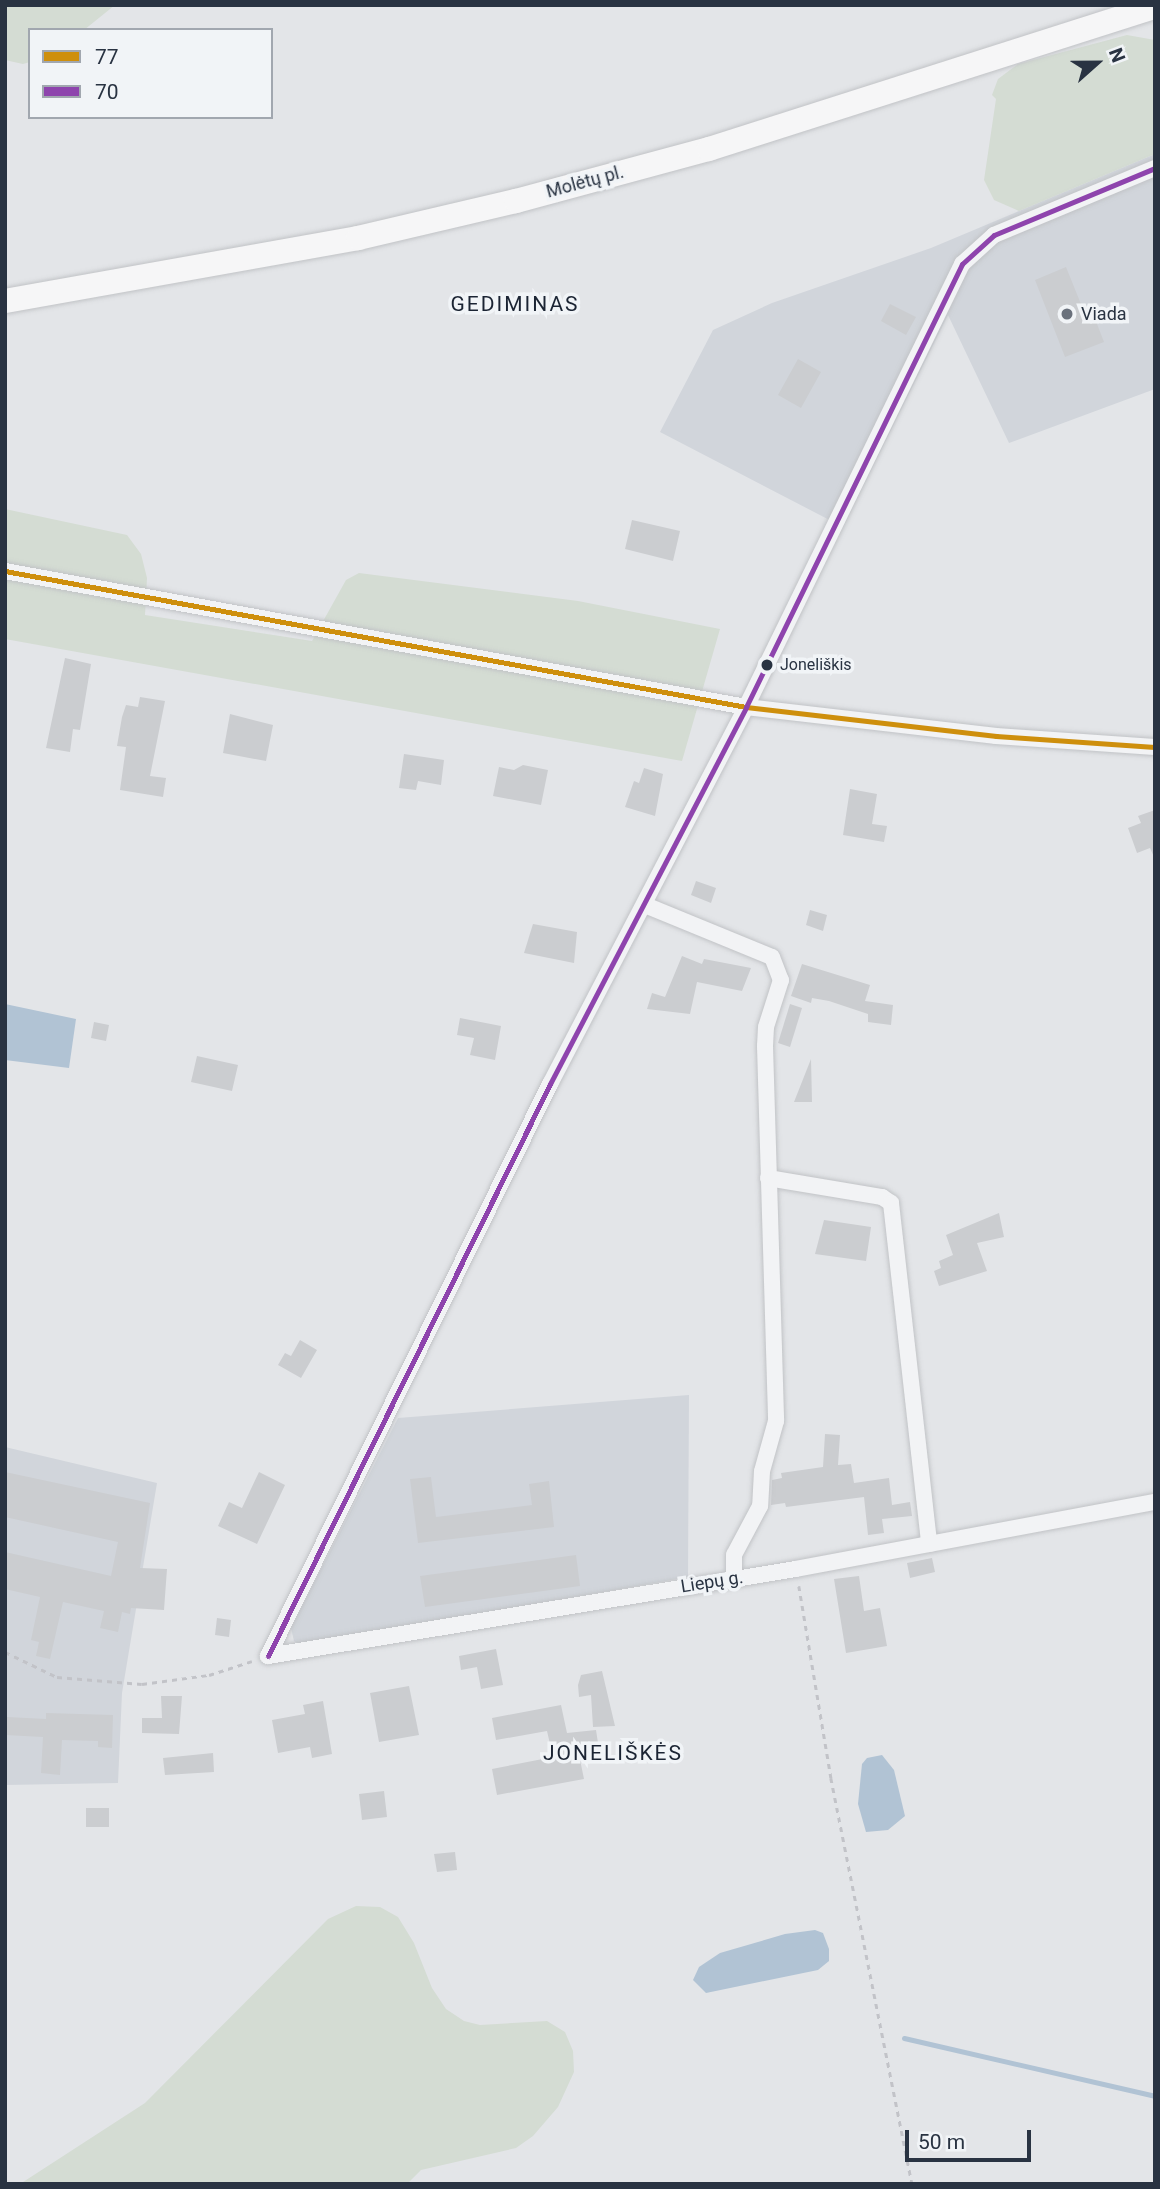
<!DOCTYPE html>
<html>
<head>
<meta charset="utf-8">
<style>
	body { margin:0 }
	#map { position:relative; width:1160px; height:2189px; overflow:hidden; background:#e3e5e8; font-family:Roboto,sans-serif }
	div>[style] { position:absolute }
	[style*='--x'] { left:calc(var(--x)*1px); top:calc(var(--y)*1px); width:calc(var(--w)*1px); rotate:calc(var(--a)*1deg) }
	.built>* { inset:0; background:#d1d5db }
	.green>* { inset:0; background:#d4dcd3 }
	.water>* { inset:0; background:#b1c3d4 }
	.stream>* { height:5px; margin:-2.5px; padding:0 2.5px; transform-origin:2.5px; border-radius:2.5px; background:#b1c3d4 }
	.building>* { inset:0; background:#cbcdd0 }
	.path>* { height:2.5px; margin-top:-1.25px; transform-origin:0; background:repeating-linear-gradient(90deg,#c2c3c8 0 5px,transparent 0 10px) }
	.roads { filter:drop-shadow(0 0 2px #c1c3c6) drop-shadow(0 0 2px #c1c3c6) }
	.minor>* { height:16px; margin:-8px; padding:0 8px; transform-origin:8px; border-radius:8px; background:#f2f3f5 }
	.highway>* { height:24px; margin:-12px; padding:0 12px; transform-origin:12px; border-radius:12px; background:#f6f6f7 }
	.bus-1>* { height:5px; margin:-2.5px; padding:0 2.5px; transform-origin:2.5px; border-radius:2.5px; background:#ce8f0d }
	.bus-2>* { height:5px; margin:-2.5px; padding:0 2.5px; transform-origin:2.5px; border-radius:2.5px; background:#8e44ad }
	.dots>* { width:19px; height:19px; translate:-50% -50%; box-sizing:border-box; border:4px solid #f1f4f7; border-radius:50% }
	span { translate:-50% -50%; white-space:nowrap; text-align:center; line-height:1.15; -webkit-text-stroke:7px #f1f4f7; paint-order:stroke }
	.bus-label { font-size:16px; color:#293342 }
	.left { translate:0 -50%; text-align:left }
	.street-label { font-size:18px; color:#293342 }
	.poi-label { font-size:18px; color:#293342 }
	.quarter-label { font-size:21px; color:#1b2433; letter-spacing:2px }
	.frame { position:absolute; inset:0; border:7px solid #293342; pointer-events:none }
	.legend { position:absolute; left:28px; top:28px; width:245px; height:91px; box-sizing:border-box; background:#f1f4f7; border:2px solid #a1a7af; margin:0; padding:9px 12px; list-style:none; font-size:21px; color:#293342 }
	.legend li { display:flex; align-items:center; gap:14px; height:35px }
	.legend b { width:35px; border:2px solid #a1a7af }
	.north { position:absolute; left:1062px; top:28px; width:70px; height:70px; -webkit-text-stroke:5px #f1f4f7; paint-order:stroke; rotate:69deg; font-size:19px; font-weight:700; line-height:28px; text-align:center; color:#293342 }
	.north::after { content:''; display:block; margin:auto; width:24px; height:32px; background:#293342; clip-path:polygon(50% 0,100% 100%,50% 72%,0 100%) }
	.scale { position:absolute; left:905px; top:2130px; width:126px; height:32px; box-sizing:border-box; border:4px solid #293342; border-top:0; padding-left:9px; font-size:21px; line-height:24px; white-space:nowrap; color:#293342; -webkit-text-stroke:5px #f1f4f7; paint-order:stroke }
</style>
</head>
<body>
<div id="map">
	<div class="built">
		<i style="clip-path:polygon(1155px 154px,1155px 389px,1009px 443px,948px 315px,843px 527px,660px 432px,713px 330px,772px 303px,931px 248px)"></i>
		<i style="clip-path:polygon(689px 1395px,688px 1577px,301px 1646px,294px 1641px,291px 1628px,398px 1418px)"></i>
		<i style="clip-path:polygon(5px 1447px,157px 1483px,122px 1693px,118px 1783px,5px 1785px)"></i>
	</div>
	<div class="green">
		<i style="clip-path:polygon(5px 5px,115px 5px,84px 30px,30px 30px,30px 62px,23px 64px,5px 60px)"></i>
		<i style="clip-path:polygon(1127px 35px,1155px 40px,1155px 154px,1019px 211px,994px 200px,984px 180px,996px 99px,992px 95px,998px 79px,1018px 64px)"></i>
		<i style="clip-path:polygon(5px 509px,127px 535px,141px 554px,147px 578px,145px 615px,312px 641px,346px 580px,359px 573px,578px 601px,720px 629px,682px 761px,5px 639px)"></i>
		<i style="clip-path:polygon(356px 1906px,380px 1907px,398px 1917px,414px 1943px,432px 1988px,446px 2009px,464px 2021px,480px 2025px,547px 2021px,565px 2032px,573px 2051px,574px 2072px,558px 2107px,533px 2136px,516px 2148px,421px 2170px,407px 2184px,20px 2184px,145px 2103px,328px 1919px)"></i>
	</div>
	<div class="water">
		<i style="clip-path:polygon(5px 1004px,76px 1019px,69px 1068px,5px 1060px)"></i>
		<i style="clip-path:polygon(882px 1755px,894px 1770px,905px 1816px,888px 1830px,866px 1832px,858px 1804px,862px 1764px,867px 1758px)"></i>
		<i style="clip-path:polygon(815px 1930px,823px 1933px,829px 1949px,829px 1961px,818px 1970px,706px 1993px,693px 1980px,699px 1967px,720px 1953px,785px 1934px)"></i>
	</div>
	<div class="stream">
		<i style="--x:904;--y:2038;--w:258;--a:13"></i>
	</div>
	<div class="building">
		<i style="clip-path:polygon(1066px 267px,1085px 314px,1092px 311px,1104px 342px,1065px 357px,1035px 280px)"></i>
		<i style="clip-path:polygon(890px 304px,916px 317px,906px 335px,881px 321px)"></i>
		<i style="clip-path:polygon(798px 359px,821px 372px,801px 408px,778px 395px)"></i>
		<i style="clip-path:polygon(632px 520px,680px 531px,673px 561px,625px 549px)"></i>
		<i style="clip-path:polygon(65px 658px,91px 664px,80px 730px,73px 729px,70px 752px,46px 748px)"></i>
		<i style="clip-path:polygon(140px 697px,165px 701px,150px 776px,166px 778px,163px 797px,120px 790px,126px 747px,117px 746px,122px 717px,126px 705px,138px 707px)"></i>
		<i style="clip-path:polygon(230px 714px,273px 725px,266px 761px,223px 753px)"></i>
		<i style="clip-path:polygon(404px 754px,444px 760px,441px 785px,418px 781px,416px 790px,399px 788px)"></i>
		<i style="clip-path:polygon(523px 765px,548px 770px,541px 805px,493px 796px,499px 767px,514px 770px)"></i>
		<i style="clip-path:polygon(644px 768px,663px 774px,655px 816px,625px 807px,634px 781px,639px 783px)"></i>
		<i style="clip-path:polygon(850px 789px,877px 794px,872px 824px,887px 826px,884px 842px,843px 835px)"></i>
		<i style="clip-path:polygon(1155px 810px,1155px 857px,1154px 857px,1150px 848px,1137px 853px,1128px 828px,1141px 823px,1138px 816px)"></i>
		<i style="clip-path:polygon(696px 881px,716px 888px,711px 903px,691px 895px)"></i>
		<i style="clip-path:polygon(810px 910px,827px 915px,823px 931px,806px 925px)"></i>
		<i style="clip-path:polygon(533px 924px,577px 932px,574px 963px,524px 953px)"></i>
		<i style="clip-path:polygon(682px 956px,702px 964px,704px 959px,751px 968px,742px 991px,697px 982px,690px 1014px,647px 1009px,652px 993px,665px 997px)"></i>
		<i style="clip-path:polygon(802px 964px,870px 985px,865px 1001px,893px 1005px,891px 1025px,868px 1022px,868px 1014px,829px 1001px,812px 998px,811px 1003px,791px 996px)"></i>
		<i style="clip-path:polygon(790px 1004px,802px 1008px,790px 1047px,778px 1043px)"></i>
		<i style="clip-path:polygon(460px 1018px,501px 1026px,495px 1060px,470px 1055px,474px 1038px,457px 1035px)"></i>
		<i style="clip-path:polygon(94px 1022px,109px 1025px,106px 1041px,91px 1038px)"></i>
		<i style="clip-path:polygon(197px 1056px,238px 1065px,232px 1091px,191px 1082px)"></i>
		<i style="clip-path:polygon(811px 1059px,812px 1102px,794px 1102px)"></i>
		<i style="clip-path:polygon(999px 1213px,1004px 1237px,977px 1243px,987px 1271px,939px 1286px,934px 1271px,941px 1268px,939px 1261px,953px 1255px,946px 1235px)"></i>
		<i style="clip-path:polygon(824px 1220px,871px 1227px,866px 1261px,815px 1254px)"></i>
		<i style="clip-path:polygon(300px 1340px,317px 1350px,301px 1378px,278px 1365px,285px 1353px,291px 1356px)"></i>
		<i style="clip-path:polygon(825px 1434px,840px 1435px,838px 1465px,851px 1464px,854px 1483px,889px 1478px,892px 1505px,910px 1502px,912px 1516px,882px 1519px,884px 1533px,868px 1535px,864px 1497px,786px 1507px,785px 1503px,771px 1505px,772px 1480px,782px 1478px,781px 1473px,823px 1467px)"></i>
		<i style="clip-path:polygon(5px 1472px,150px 1503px,140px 1568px,167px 1569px,164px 1610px,131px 1608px,130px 1614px,122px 1612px,118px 1632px,100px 1628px,104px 1611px,63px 1602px,50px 1659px,36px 1656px,39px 1642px,31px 1640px,40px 1597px,5px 1589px,5px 1552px,111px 1576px,118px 1542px,5px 1517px)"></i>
		<i style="clip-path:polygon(259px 1472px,285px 1485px,257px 1544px,218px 1526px,229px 1502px,242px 1508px)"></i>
		<i style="clip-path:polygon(431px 1477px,436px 1517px,532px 1505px,529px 1484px,549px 1481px,554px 1527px,418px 1543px,410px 1479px)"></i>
		<i style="clip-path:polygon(576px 1555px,580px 1586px,425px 1607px,420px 1576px)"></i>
		<i style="clip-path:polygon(932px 1558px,935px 1572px,910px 1578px,907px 1563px)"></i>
		<i style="clip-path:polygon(859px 1576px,864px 1611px,880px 1608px,887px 1646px,846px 1653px,834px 1579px)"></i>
		<i style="clip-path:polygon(217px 1618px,231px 1620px,229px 1637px,215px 1635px)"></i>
		<i style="clip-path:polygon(496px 1649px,503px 1685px,481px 1689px,477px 1667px,461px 1670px,459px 1656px)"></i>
		<i style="clip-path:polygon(602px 1671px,615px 1726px,593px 1727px,591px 1695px,579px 1697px,578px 1685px,581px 1675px)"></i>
		<i style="clip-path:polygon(409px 1686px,419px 1735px,379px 1742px,370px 1693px)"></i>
		<i style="clip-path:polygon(161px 1696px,182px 1696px,179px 1734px,142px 1733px,142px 1718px,162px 1718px)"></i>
		<i style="clip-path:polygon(323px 1701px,332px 1754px,312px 1758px,310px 1747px,278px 1753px,272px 1720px,305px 1714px,303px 1705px)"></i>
		<i style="clip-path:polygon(561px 1705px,567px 1733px,596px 1730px,598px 1743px,577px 1745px,584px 1779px,497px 1795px,492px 1769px,553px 1757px,547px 1731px,496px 1740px,492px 1718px)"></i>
		<i style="clip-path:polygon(46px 1713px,113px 1715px,112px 1748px,98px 1747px,98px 1741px,62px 1740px,60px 1775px,41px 1773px,43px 1737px,6px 1735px,7px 1717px,46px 1719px)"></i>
		<i style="clip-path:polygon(213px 1753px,214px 1772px,165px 1775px,163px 1758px)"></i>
		<i style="clip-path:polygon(384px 1791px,387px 1817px,362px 1820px,359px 1794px)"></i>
		<i style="clip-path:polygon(86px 1808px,109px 1808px,109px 1827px,86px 1827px)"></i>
		<i style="clip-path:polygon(455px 1852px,457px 1870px,437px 1872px,434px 1854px)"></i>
	</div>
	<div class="path">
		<i style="--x:799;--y:1586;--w:195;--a:80.5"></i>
		<i style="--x:831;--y:1778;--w:414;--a:78.7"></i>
		<i style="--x:5;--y:1652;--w:58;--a:25.7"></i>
		<i style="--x:57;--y:1677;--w:85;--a:4.7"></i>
		<i style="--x:142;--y:1684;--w:68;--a:-7.7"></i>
		<i style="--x:209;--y:1675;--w:45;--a:-18"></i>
	</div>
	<div class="roads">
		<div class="minor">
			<i style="--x:5;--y:571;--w:753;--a:10.4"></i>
			<i style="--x:746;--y:707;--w:252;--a:6.6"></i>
			<i style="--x:996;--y:736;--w:159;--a:4"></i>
			<i style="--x:645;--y:905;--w:137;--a:22.3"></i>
			<i style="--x:772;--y:957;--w:25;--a:69"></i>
			<i style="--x:781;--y:980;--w:49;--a:107.7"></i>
			<i style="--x:766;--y:1027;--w:19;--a:93"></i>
			<i style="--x:765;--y:1046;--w:375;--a:88.3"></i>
			<i style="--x:776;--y:1421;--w:52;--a:105.6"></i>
			<i style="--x:762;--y:1471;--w:35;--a:93"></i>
			<i style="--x:760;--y:1506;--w:55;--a:118"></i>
			<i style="--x:734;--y:1555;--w:24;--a:90"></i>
			<i style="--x:768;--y:1178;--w:116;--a:9.5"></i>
			<i style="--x:882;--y:1197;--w:11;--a:34"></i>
			<i style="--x:891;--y:1203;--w:343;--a:83.6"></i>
			<i style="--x:268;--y:1656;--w:638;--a:-63.76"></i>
			<i style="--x:550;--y:1084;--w:425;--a:-62.5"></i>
			<i style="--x:746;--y:707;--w:493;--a:-64"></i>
			<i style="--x:962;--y:264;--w:43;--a:-42.2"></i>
			<i style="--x:994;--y:235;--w:174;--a:-22.6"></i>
			<i style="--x:268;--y:1656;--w:535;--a:-9.36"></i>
			<i style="--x:796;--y:1569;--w:365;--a:-10.6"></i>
		</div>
		<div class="highway">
			<i style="--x:5;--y:301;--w:359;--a:-10.1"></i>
			<i style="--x:358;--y:238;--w:162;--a:-13.2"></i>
			<i style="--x:516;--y:201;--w:200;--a:-15.1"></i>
			<i style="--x:709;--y:149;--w:463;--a:-17.7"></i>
		</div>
	</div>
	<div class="bus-1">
		<i style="--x:5;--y:571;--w:753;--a:10.4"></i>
		<i style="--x:746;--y:707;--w:252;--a:6.6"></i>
		<i style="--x:996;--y:736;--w:159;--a:4"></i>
	</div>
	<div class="bus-2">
		<i style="--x:268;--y:1656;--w:638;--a:-63.76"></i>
		<i style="--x:550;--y:1084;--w:425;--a:-62.5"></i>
		<i style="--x:746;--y:707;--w:493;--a:-64"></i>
		<i style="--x:962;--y:264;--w:43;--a:-42.2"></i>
		<i style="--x:994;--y:235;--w:174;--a:-22.6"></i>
	</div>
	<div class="dots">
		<i style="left:1067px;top:314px;background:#6a717c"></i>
		<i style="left:767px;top:665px;background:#293342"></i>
	</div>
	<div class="bus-label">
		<span class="left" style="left:780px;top:665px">Joneliškis</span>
	</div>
	<div class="street-label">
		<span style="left:585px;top:182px;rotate:-15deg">Molėtų pl.</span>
		<span style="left:712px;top:1582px;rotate:-9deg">Liepų g.</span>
	</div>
	<div class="poi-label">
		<span class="left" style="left:1081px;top:314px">Viada</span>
	</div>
	<div class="quarter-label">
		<span style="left:515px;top:304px">GEDIMINAS</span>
		<span style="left:613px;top:1753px">JONELIŠKĖS</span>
	</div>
	<div class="frame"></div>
	<ul class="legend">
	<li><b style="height:9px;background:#ce8f0d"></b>77</li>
	<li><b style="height:9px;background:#8e44ad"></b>70</li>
	</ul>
	<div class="north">N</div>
	<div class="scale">50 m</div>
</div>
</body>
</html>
